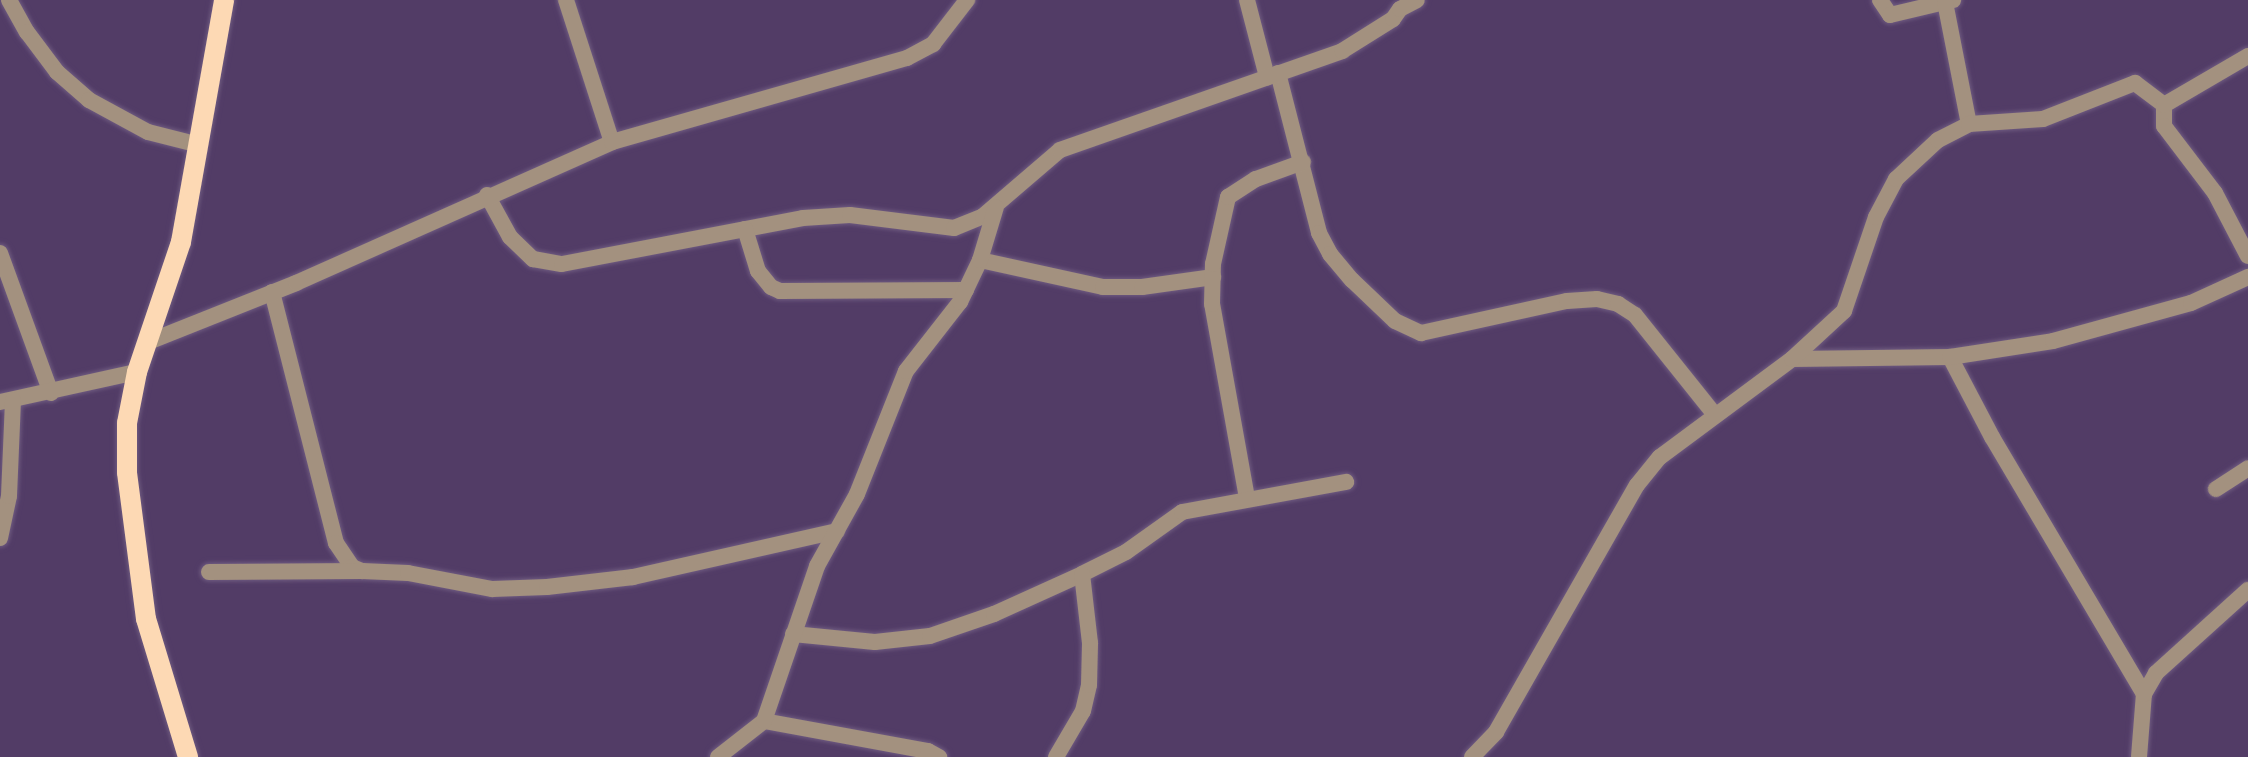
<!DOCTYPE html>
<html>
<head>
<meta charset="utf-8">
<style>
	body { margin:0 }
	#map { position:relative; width:2248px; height:757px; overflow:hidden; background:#523c66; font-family:"Space Grotesk",sans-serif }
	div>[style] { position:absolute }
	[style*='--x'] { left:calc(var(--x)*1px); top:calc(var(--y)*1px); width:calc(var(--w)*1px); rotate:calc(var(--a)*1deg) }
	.roads { filter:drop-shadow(0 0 2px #6f5b81) drop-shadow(0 0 2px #6f5b81) }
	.minor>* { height:16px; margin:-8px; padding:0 8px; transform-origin:8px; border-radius:8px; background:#a3917f }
	.primary>* { height:20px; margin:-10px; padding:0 10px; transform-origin:10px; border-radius:10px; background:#fdd9b4 }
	span { translate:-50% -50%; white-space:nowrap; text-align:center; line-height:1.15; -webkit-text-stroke:6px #47325a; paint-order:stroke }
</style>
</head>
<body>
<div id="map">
	<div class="roads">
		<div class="minor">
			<i style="--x:9;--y:0;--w:37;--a:61"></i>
			<i style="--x:27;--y:32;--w:50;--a:53.1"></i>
			<i style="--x:57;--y:72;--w:43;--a:41.2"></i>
			<i style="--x:89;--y:100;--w:67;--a:28.5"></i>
			<i style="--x:148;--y:132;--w:53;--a:14.3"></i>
			<i style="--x:566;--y:0;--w:149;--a:72.1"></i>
			<i style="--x:1247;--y:0;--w:80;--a:75.4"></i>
			<i style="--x:1880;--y:0;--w:18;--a:56"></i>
			<i style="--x:1890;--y:15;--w:65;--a:-13.4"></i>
			<i style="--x:1945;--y:2;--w:124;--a:78.9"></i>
			<i style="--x:1278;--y:73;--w:165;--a:75.6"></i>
			<i style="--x:1319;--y:233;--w:24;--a:62"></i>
			<i style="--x:1330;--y:254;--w:34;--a:50"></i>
			<i style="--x:1352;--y:280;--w:59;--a:43.6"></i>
			<i style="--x:1395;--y:321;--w:29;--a:25"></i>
			<i style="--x:1421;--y:333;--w:149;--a:-12.4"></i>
			<i style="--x:1567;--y:301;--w:30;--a:-4"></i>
			<i style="--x:1597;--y:299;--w:22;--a:13"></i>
			<i style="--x:1618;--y:304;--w:20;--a:33"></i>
			<i style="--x:1635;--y:315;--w:128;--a:51.3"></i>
			<i style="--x:2164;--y:105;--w:21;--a:90"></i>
			<i style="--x:2164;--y:126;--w:84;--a:52.7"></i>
			<i style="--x:2215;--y:193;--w:71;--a:62.4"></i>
			<i style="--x:487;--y:195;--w:48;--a:61.3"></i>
			<i style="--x:510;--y:237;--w:32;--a:44"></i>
			<i style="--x:533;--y:259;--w:29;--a:10"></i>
			<i style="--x:562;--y:264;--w:245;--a:-10.8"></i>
			<i style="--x:803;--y:218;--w:47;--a:-3.7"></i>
			<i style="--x:850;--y:215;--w:105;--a:7.1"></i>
			<i style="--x:954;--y:228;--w:31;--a:-22"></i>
			<i style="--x:983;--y:216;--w:101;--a:-40.6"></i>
			<i style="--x:1060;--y:150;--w:299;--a:-19.3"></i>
			<i style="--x:1342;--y:51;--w:60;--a:-32.1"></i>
			<i style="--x:1393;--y:19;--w:12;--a:-55"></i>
			<i style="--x:1400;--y:9;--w:19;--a:-28"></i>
			<i style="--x:745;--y:229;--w:44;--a:72.8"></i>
			<i style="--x:758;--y:271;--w:21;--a:51"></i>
			<i style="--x:771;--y:287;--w:10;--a:24"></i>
			<i style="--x:780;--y:291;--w:186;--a:-0.3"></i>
			<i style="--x:0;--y:253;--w:149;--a:70"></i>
			<i style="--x:980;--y:260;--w:126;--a:12.4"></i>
			<i style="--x:1103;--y:287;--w:39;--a:0"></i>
			<i style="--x:1142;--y:287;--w:72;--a:-8"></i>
			<i style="--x:272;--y:292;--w:259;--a:75.7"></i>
			<i style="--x:336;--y:543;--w:29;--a:56"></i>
			<i style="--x:352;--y:567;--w:11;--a:22"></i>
			<i style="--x:362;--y:571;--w:46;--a:2.5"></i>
			<i style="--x:408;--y:573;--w:86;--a:10.8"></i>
			<i style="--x:492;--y:589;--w:55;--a:-2.1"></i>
			<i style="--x:547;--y:587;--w:87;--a:-6.6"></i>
			<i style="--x:633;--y:577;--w:209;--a:-12.7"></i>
			<i style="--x:148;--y:342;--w:159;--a:-21.7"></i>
			<i style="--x:296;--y:283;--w:346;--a:-24"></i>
			<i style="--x:612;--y:142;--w:307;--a:-15.9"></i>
			<i style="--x:907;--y:58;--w:30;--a:-28"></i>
			<i style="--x:933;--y:44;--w:56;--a:-52.3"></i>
			<i style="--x:1950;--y:357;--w:90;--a:62.3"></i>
			<i style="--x:1992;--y:437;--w:299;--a:59.4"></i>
			<i style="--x:1792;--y:359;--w:158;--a:-0.7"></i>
			<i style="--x:1950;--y:357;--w:104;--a:-8.8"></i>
			<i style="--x:2053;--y:341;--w:143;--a:-15.4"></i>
			<i style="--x:2191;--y:303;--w:63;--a:-24.5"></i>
			<i style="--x:0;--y:402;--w:140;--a:-12.4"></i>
			<i style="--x:2216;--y:489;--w:38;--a:-33"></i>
			<i style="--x:1247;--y:498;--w:197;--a:-100.2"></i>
			<i style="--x:1212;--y:304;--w:40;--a:-88.6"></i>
			<i style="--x:1213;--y:264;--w:69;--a:-77.4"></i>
			<i style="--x:1228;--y:197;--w:33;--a:-33"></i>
			<i style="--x:1256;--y:179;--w:50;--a:-19.9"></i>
			<i style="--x:0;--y:538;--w:43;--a:-77.9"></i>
			<i style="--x:9;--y:496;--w:96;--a:-87.6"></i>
			<i style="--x:209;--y:572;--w:153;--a:-0.4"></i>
			<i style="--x:793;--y:634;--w:82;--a:5.6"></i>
			<i style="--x:875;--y:642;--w:55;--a:-6.2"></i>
			<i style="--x:930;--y:636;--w:68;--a:-19"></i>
			<i style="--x:994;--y:614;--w:97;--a:-24.4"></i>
			<i style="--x:1082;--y:574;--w:49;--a:-26.6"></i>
			<i style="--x:1126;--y:552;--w:69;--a:-35.5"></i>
			<i style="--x:1182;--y:512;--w:167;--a:-10.4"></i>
			<i style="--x:764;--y:721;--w:167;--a:10.4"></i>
			<i style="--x:928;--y:751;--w:13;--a:29"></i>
			<i style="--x:718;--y:757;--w:58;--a:-38"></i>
			<i style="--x:764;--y:721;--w:164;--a:-71.1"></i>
			<i style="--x:817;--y:566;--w:82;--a:-60.9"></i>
			<i style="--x:857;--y:494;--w:132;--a:-68.3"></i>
			<i style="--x:906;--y:371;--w:88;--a:-52"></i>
			<i style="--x:960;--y:302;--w:47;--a:-64.5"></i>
			<i style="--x:980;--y:260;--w:55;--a:-73.2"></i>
			<i style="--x:1056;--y:757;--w:53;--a:-59.6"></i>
			<i style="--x:1083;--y:711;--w:27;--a:-77"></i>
			<i style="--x:1089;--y:685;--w:42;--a:-88.6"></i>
			<i style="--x:1090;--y:643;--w:69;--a:-96.6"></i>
			<i style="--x:1472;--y:757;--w:35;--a:-46"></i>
			<i style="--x:1496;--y:732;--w:284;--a:-60.3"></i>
			<i style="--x:1637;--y:485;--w:36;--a:-51"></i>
			<i style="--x:1660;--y:457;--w:164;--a:-36.6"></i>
			<i style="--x:1792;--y:359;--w:71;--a:-42.7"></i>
			<i style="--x:1844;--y:311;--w:99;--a:-71.2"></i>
			<i style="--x:1876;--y:217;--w:43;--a:-62.2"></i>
			<i style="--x:1896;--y:179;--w:57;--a:-42.9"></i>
			<i style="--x:1938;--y:140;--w:35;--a:-27"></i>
			<i style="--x:1969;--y:124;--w:74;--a:-3.9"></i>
			<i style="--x:2043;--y:119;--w:99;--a:-21.4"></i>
			<i style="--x:2135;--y:83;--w:36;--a:37"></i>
			<i style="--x:2164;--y:105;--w:97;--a:-30.3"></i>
			<i style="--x:2139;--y:757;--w:63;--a:-85.5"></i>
			<i style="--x:2144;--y:694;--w:24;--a:-60"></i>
			<i style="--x:2156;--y:673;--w:124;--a:-42.1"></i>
		</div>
		<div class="primary">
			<i style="--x:188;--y:757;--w:144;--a:-106.9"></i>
			<i style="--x:146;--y:619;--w:148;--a:-97.4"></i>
			<i style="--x:127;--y:472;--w:49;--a:-90"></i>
			<i style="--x:127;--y:423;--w:52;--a:-78.9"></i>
			<i style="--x:137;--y:372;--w:137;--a:-71.3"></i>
			<i style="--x:181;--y:242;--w:246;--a:-79.9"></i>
		</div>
	</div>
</div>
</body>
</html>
